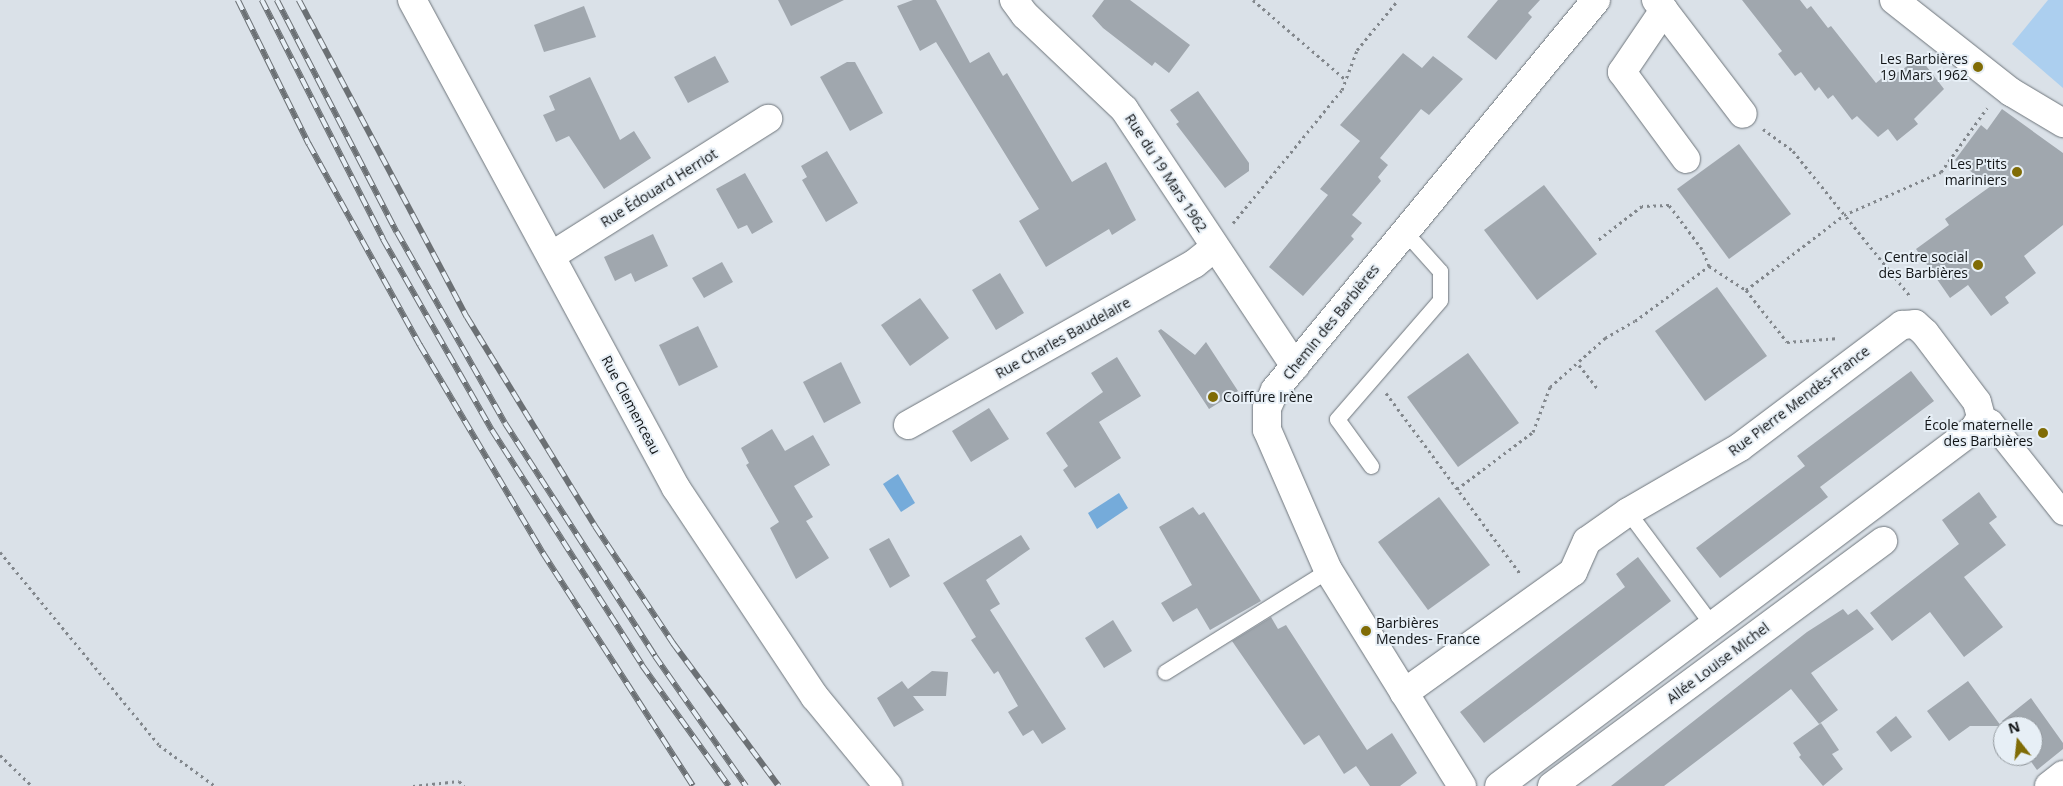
<!DOCTYPE html>
<html>
<head>
<meta charset="utf-8">
<style>
	body { margin:0 }
	#map { position:relative; width:2063px; height:786px; overflow:hidden; background:#dae1e8; font-family:"Open Sans",sans-serif }
	div>[style] { position:absolute }
	[style*='--x'] { left:calc(var(--x)*1px); top:calc(var(--y)*1px); width:calc(var(--w)*1px); rotate:calc(var(--a)*1deg) }
	.green>* { inset:0; background:#accfef }
	.water>* { inset:0; background:#75abda }
	.building>* { inset:0; background:#a0a7ae }
	.path>* { height:3px; margin-top:-1.5px; transform-origin:0; background:repeating-linear-gradient(90deg,#82878c 0 2.5px,transparent 0 6.5px) }
	.roads { filter:drop-shadow(0 0 1px #6e757b) drop-shadow(0 0 1px #6e757b) }
	.service>* { height:15px; margin:-7.5px; padding:0 7.5px; transform-origin:7.5px; border-radius:7.5px; background:#fff }
	.pedestrian>* { height:24px; margin:-12px; padding:0 12px; transform-origin:12px; border-radius:12px; background:#fff }
	.minor>* { height:28px; margin:-14px; padding:0 14px; transform-origin:14px; border-radius:14px; background:#fff }
	.tertiary>* { height:28px; margin:-14px; padding:0 14px; transform-origin:14px; border-radius:14px; background:#fff }
	.rail>* { height:5.5px; margin-top:-2.75px; transform-origin:0; background:repeating-linear-gradient(90deg,#e7eff6 0 11px,#6b7074 0 22px); box-sizing:border-box; border-block:1px solid #6b7074 }
	.dots>* { width:14px; height:14px; translate:-50% -50%; box-sizing:border-box; border:2px solid #e7eff6; border-radius:50% }
	span { translate:-50% -50%; white-space:nowrap; text-align:center; line-height:1.15; -webkit-text-stroke:4px #e7eff6; paint-order:stroke }
	.poi-label { font-size:14px; color:#121517 }
	.right { translate:-100% -50%; text-align:right }
	.left { translate:0 -50%; text-align:left }
	.street-label { font-size:14px; color:#121517 }
	.north { position:absolute; left:1993px; top:716px; width:50px; height:50px; box-sizing:border-box; background:#e7eff6; border:1px solid #92989d; border-radius:50%; rotate:344deg; font-size:14px; font-weight:700; line-height:20px; text-align:center; color:#121517 }
	.north::after { content:''; display:block; margin:auto; width:18px; height:22px; background:#806c06; clip-path:polygon(50% 0,100% 100%,50% 72%,0 100%) }
</style>
</head>
<body>
<div id="map">
	<div class="green">
		<i style="clip-path:polygon(2048px 0,2063px 0,2063px 88px,2012px 44px)"></i>
	</div>
	<div class="water">
		<i style="clip-path:polygon(898px 474px,915px 503px,901px 512px,883px 484px)"></i>
		<i style="clip-path:polygon(1119px 493px,1128px 508px,1097px 529px,1088px 513px)"></i>
	</div>
	<div class="building">
		<i style="clip-path:polygon(778px 0,844px 0,791px 26px)"></i>
		<i style="clip-path:polygon(913px 0,936px 0,970px 63px,989px 52px,1003px 76px,1007px 73px,1072px 182px,1106px 162px,1136px 220px,1112px 235px,1109px 229px,1046px 267px,1019px 221px,1039px 209px,936px 42px,920px 51px,897px 6px)"></i>
		<i style="clip-path:polygon(1104px 0,1130px 0,1190px 45px,1169px 73px,1155px 62px,1152px 66px,1103px 28px,1092px 16px)"></i>
		<i style="clip-path:polygon(1498px 0,1540px 0,1528px 13px,1532px 17px,1496px 60px,1467px 37px)"></i>
		<i style="clip-path:polygon(1742px 0,1800px 0,1807px 9px,1811px 6px,1828px 28px,1831px 26px,1876px 83px,1892px 70px,1895px 74px,1920px 58px,1944px 89px,1914px 119px,1918px 124px,1897px 141px,1888px 129px,1878px 137px,1857px 116px,1852px 120px,1833px 95px,1828px 99px,1819px 87px,1815px 91px,1801px 72px,1795px 76px,1778px 54px,1782px 51px)"></i>
		<i style="clip-path:polygon(584px 6px,596px 37px,544px 52px,534px 25px)"></i>
		<i style="clip-path:polygon(1403px 53px,1422px 68px,1433px 56px,1463px 79px,1429px 115px,1421px 109px,1380px 158px,1388px 165px,1378px 177px,1381px 181px,1352px 215px,1362px 223px,1351px 236px,1354px 239px,1303px 296px,1269px 267px,1328px 195px,1320px 189px,1360px 141px,1340px 125px)"></i>
		<i style="clip-path:polygon(715px 56px,729px 82px,688px 103px,674px 77px)"></i>
		<i style="clip-path:polygon(847px 62px,855px 62px,883px 113px,850px 131px,820px 77px)"></i>
		<i style="clip-path:polygon(590px 77px,620px 140px,634px 131px,651px 158px,604px 189px,569px 136px,556px 142px,543px 115px,555px 110px,549px 96px)"></i>
		<i style="clip-path:polygon(1198px 91px,1249px 163px,1249px 171px,1225px 188px,1176px 124px,1179px 122px,1170px 110px)"></i>
		<i style="clip-path:polygon(2002px 109px,2063px 153px,2063px 225px,2024px 256px,2036px 273px,2005px 297px,2009px 303px,1991px 316px,1968px 285px,1950px 298px,1916px 249px,1949px 225px,1945px 219px,1991px 186px,1955px 160px,1981px 125px,1987px 130px)"></i>
		<i style="clip-path:polygon(1739px 144px,1791px 214px,1729px 259px,1677px 189px)"></i>
		<i style="clip-path:polygon(827px 151px,858px 203px,826px 222px,802px 180px,807px 177px,801px 166px)"></i>
		<i style="clip-path:polygon(745px 173px,773px 222px,752px 234px,747px 225px,738px 229px,716px 189px)"></i>
		<i style="clip-path:polygon(1544px 185px,1597px 254px,1537px 300px,1484px 230px)"></i>
		<i style="clip-path:polygon(653px 234px,668px 266px,635px 282px,631px 273px,615px 281px,604px 257px)"></i>
		<i style="clip-path:polygon(722px 262px,733px 282px,704px 298px,692px 278px)"></i>
		<i style="clip-path:polygon(1000px 273px,1024px 313px,996px 330px,972px 290px)"></i>
		<i style="clip-path:polygon(1717px 287px,1767px 356px,1705px 401px,1655px 331px)"></i>
		<i style="clip-path:polygon(920px 298px,949px 338px,910px 366px,881px 325px)"></i>
		<i style="clip-path:polygon(698px 326px,718px 367px,679px 386px,659px 345px)"></i>
		<i style="clip-path:polygon(1161px 329px,1195px 355px,1206px 342px,1238px 391px,1209px 409px,1158px 331px)"></i>
		<i style="clip-path:polygon(1468px 353px,1519px 423px,1458px 467px,1407px 397px)"></i>
		<i style="clip-path:polygon(1117px 357px,1141px 396px,1099px 422px,1121px 458px,1075px 488px,1063px 470px,1068px 466px,1046px 433px,1103px 392px,1091px 373px)"></i>
		<i style="clip-path:polygon(841px 362px,861px 403px,824px 423px,803px 382px)"></i>
		<i style="clip-path:polygon(1911px 371px,1934px 401px,1820px 487px,1828px 497px,1720px 578px,1696px 548px,1805px 466px,1797px 456px)"></i>
		<i style="clip-path:polygon(989px 408px,1009px 439px,971px 462px,952px 431px)"></i>
		<i style="clip-path:polygon(772px 429px,785px 451px,813px 435px,830px 465px,794px 486px,813px 517px,806px 521px,829px 558px,796px 579px,770px 528px,779px 522px,746px 465px,749px 463px,741px 448px)"></i>
		<i style="clip-path:polygon(1979px 492px,1997px 517px,1989px 523px,2006px 545px,1964px 577px,2003px 627px,1964px 657px,1930px 612px,1892px 641px,1870px 613px,1959px 544px,1942px 520px)"></i>
		<i style="clip-path:polygon(1439px 497px,1490px 565px,1428px 610px,1378px 542px)"></i>
		<i style="clip-path:polygon(1193px 507px,1199px 515px,1204px 512px,1261px 601px,1210px 630px,1197px 608px,1173px 622px,1161px 603px,1192px 585px,1159px 527px)"></i>
		<i style="clip-path:polygon(1021px 535px,1030px 549px,986px 580px,1000px 604px,990px 610px,1066px 729px,1042px 744px,1033px 730px,1023px 736px,1008px 712px,1018px 706px,998px 671px,994px 674px,971px 640px,976px 637px,943px 583px)"></i>
		<i style="clip-path:polygon(889px 538px,910px 576px,890px 588px,869px 549px)"></i>
		<i style="clip-path:polygon(1638px 557px,1671px 601px,1484px 743px,1460px 712px,1625px 587px,1616px 574px)"></i>
		<i style="clip-path:polygon(1843px 609px,1848px 615px,1857px 609px,1874px 629px,1811px 673px,1838px 710px,1819px 724px,1791px 689px,1664px 786px,1611px 786px,1807px 632px)"></i>
		<i style="clip-path:polygon(1271px 617px,1278px 629px,1286px 625px,1367px 750px,1392px 733px,1417px 773px,1400px 786px,1370px 786px,1356px 766px,1344px 774px,1319px 735px,1304px 745px,1232px 641px)"></i>
		<i style="clip-path:polygon(1113px 620px,1132px 651px,1104px 668px,1085px 638px)"></i>
		<i style="clip-path:polygon(932px 671px,948px 672px,946px 696px,913px 696px,924px 710px,894px 727px,877px 698px,902px 681px,908px 689px)"></i>
		<i style="clip-path:polygon(1968px 681px,2001px 726px,1970px 726px,1949px 741px,1927px 711px)"></i>
		<i style="clip-path:polygon(2031px 698px,2063px 743px,2063px 749px,2037px 770px,2027px 756px,2033px 756px,2033px 726px,2005px 726px,2002px 721px)"></i>
		<i style="clip-path:polygon(1896px 716px,1912px 737px,1891px 752px,1876px 732px)"></i>
		<i style="clip-path:polygon(1821px 723px,1839px 750px,1832px 754px,1843px 769px,1823px 786px,1799px 757px,1801px 755px,1793px 743px)"></i>
	</div>
	<div class="path">
		<i style="--x:1253;--y:0;--w:123;--a:40.7"></i>
		<i style="--x:1763;--y:129;--w:37;--a:36"></i>
		<i style="--x:1793;--y:151;--w:186;--a:51.1"></i>
		<i style="--x:1233;--y:223;--w:172;--a:-50.7"></i>
		<i style="--x:1342;--y:90;--w:43;--a:-69.4"></i>
		<i style="--x:1357;--y:50;--w:65;--a:-50.6"></i>
		<i style="--x:1709;--y:266;--w:44;--a:33"></i>
		<i style="--x:1746;--y:290;--w:66;--a:51.7"></i>
		<i style="--x:1787;--y:342;--w:52;--a:-4.4"></i>
		<i style="--x:1746;--y:290;--w:123;--a:-37.4"></i>
		<i style="--x:1844;--y:215;--w:106;--a:-23.9"></i>
		<i style="--x:1941;--y:172;--w:79;--a:-54.3"></i>
		<i style="--x:1579;--y:365;--w:31;--a:52"></i>
		<i style="--x:1386;--y:393;--w:227;--a:53.4"></i>
		<i style="--x:1457;--y:489;--w:95;--a:-36.9"></i>
		<i style="--x:1533;--y:432;--w:48;--a:-69.3"></i>
		<i style="--x:1550;--y:387;--w:74;--a:-41.7"></i>
		<i style="--x:1605;--y:338;--w:34;--a:-30"></i>
		<i style="--x:1635;--y:321;--w:92;--a:-36.6"></i>
		<i style="--x:1709;--y:266;--w:18;--a:-112"></i>
		<i style="--x:1702;--y:249;--w:55;--a:-126.9"></i>
		<i style="--x:1669;--y:205;--w:27;--a:178"></i>
		<i style="--x:1642;--y:206;--w:56;--a:142.3"></i>
		<i style="--x:0;--y:552;--w:250;--a:50.5"></i>
		<i style="--x:159;--y:745;--w:69;--a:36.2"></i>
		<i style="--x:0;--y:755;--w:45;--a:44.1"></i>
		<i style="--x:413;--y:786;--w:46;--a:-6.2"></i>
		<i style="--x:459;--y:781;--w:7;--a:45"></i>
	</div>
	<div class="roads">
		<div class="service">
			<i style="--x:1371;--y:466;--w:58;--a:-125.9"></i>
			<i style="--x:1337;--y:419;--w:157;--a:-49.1"></i>
			<i style="--x:1440;--y:300;--w:29;--a:-90"></i>
			<i style="--x:1440;--y:271;--w:52;--a:-131.9"></i>
			<i style="--x:1628;--y:512;--w:142;--a:53.3"></i>
			<i style="--x:1165;--y:672;--w:192;--a:-32"></i>
		</div>
		<div class="pedestrian">
			<i style="--x:1981;--y:417;--w:11;--a:27"></i>
			<i style="--x:1991;--y:422;--w:116;--a:51.6"></i>
		</div>
		<div class="minor">
			<i style="--x:1014;--y:0;--w:19;--a:54"></i>
			<i style="--x:1025;--y:15;--w:137;--a:43.5"></i>
			<i style="--x:1124;--y:109;--w:309;--a:56.4"></i>
			<i style="--x:1656;--y:0;--w:143;--a:52.7"></i>
			<i style="--x:1894;--y:0;--w:149;--a:38.2"></i>
			<i style="--x:2011;--y:92;--w:61;--a:30.8"></i>
			<i style="--x:1664;--y:10;--w:75;--a:124.1"></i>
			<i style="--x:1622;--y:72;--w:108;--a:53.7"></i>
			<i style="--x:551;--y:256;--w:257;--a:-32.3"></i>
			<i style="--x:908;--y:425;--w:328;--a:-29.4"></i>
			<i style="--x:1194;--y:264;--w:27;--a:-39"></i>
			<i style="--x:1404;--y:693;--w:208;--a:-35.6"></i>
			<i style="--x:1573;--y:572;--w:34;--a:-66"></i>
			<i style="--x:1587;--y:541;--w:50;--a:-35.3"></i>
			<i style="--x:1628;--y:512;--w:129;--a:-30.1"></i>
			<i style="--x:1740;--y:447;--w:203;--a:-37"></i>
			<i style="--x:1902;--y:325;--w:13;--a:-4"></i>
			<i style="--x:1915;--y:324;--w:13;--a:42"></i>
			<i style="--x:1925;--y:333;--w:86;--a:53"></i>
			<i style="--x:1977;--y:402;--w:16;--a:75"></i>
			<i style="--x:1981;--y:417;--w:14;--a:120"></i>
			<i style="--x:1974;--y:429;--w:594;--a:143.07"></i>
			<i style="--x:1462;--y:786;--w:254;--a:-121.8"></i>
			<i style="--x:1328;--y:570;--w:153;--a:-113.5"></i>
			<i style="--x:1267;--y:430;--w:22;--a:-90"></i>
			<i style="--x:1267;--y:408;--w:20;--a:-66"></i>
			<i style="--x:1275;--y:390;--w:505;--a:-50.54"></i>
			<i style="--x:1552;--y:786;--w:412;--a:-36.5"></i>
			<i style="--x:2049;--y:786;--w:18;--a:-38"></i>
		</div>
		<div class="tertiary">
			<i style="--x:412;--y:0;--w:555;--a:61.59"></i>
			<i style="--x:676;--y:488;--w:251;--a:56.4"></i>
			<i style="--x:815;--y:697;--w:115;--a:50.6"></i>
		</div>
	</div>
	<div class="rail">
		<i style="--x:238;--y:0;--w:161;--a:63.8"></i>
		<i style="--x:309;--y:144;--w:230;--a:61.1"></i>
		<i style="--x:420;--y:345;--w:242;--a:59.4"></i>
		<i style="--x:543;--y:553;--w:277;--a:57.2"></i>
		<i style="--x:262;--y:0;--w:268;--a:63.1"></i>
		<i style="--x:383;--y:239;--w:220;--a:60.3"></i>
		<i style="--x:492;--y:430;--w:279;--a:57.4"></i>
		<i style="--x:642;--y:665;--w:149;--a:54.3"></i>
		<i style="--x:277;--y:0;--w:261;--a:62.7"></i>
		<i style="--x:397;--y:232;--w:219;--a:60.5"></i>
		<i style="--x:505;--y:423;--w:277;--a:57.2"></i>
		<i style="--x:655;--y:656;--w:159;--a:55"></i>
		<i style="--x:299;--y:0;--w:359;--a:62.1"></i>
		<i style="--x:467;--y:317;--w:245;--a:58.5"></i>
		<i style="--x:595;--y:526;--w:141;--a:56.3"></i>
		<i style="--x:673;--y:643;--w:178;--a:53.5"></i>
	</div>
	<div class="dots">
		<i style="left:1978px;top:67px;background:#806c06"></i>
		<i style="left:2017px;top:172px;background:#806c06"></i>
		<i style="left:1978px;top:265px;background:#806c06"></i>
		<i style="left:1213px;top:397px;background:#806c06"></i>
		<i style="left:2043px;top:433px;background:#806c06"></i>
		<i style="left:1366px;top:631px;background:#806c06"></i>
	</div>
	<div class="poi-label">
		<span class="right" style="left:1968px;top:67px">Les Barbières<br>19 Mars 1962</span>
		<span class="right" style="left:2007px;top:172px">Les P'tits<br>mariniers</span>
		<span class="right" style="left:1968px;top:265px">Centre social<br>des Barbières</span>
		<span class="left" style="left:1223px;top:397px">Coiffure Irène</span>
		<span class="right" style="left:2033px;top:433px">École maternelle<br>des Barbières</span>
		<span class="left" style="left:1376px;top:631px">Barbières<br>Mendes- France</span>
	</div>
	<div class="street-label">
		<span style="left:1166px;top:173px;rotate:57deg">Rue du 19 Mars 1962</span>
		<span style="left:659px;top:188px;rotate:-32deg">Rue Édouard Herriot</span>
		<span style="left:1331px;top:322px;rotate:-51deg">Chemin des Barbières</span>
		<span style="left:1063px;top:338px;rotate:-29deg">Rue Charles Baudelaire</span>
		<span style="left:1799px;top:401px;rotate:-37deg">Rue Pierre Mendès-France</span>
		<span style="left:631px;top:405px;rotate:62deg">Rue Clemenceau</span>
		<span style="left:1718px;top:663px;rotate:-37deg">Allée Louise Michel</span>
	</div>
	<div class="north">N</div>
</div>
</body>
</html>
